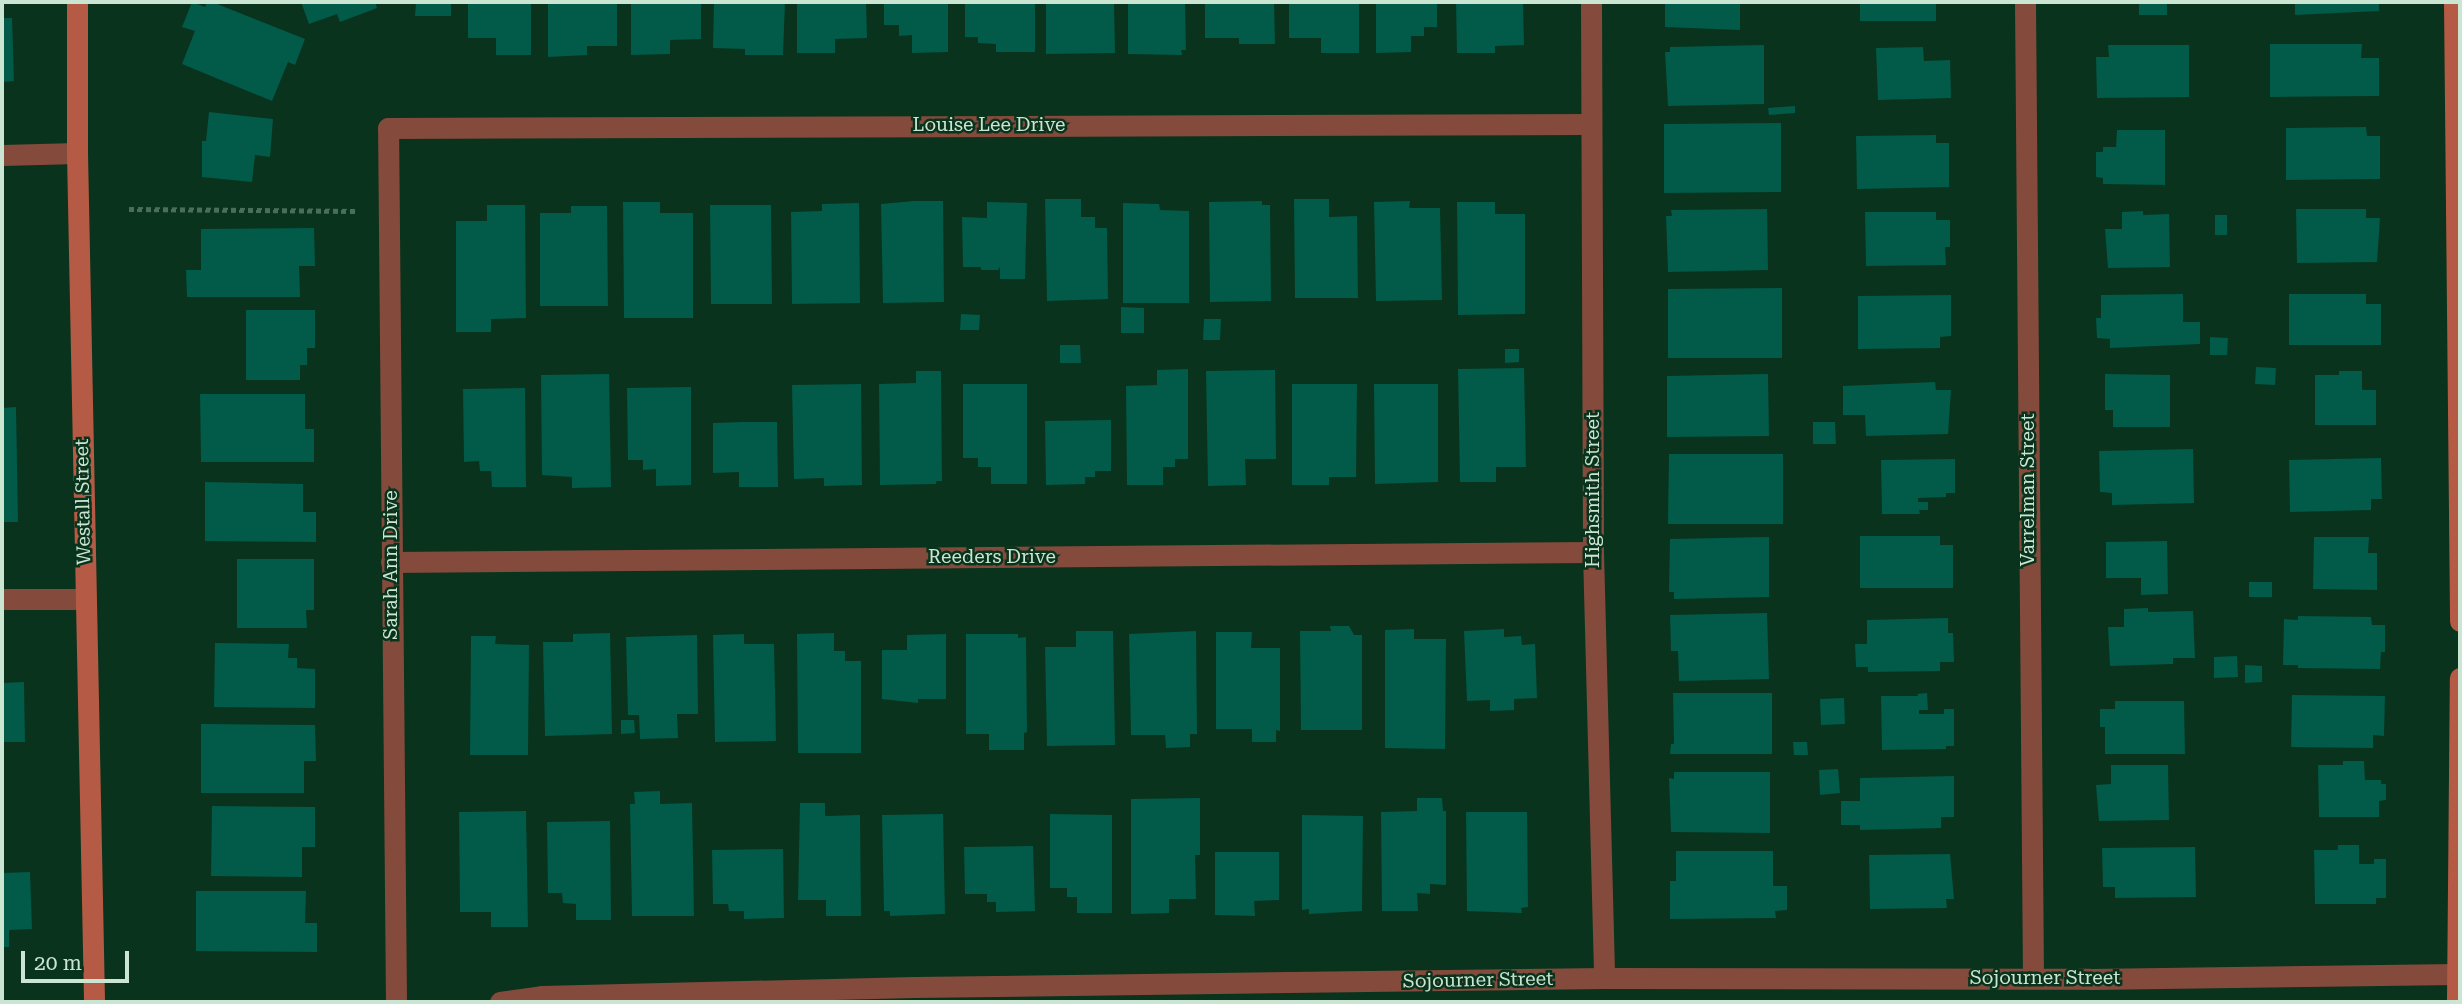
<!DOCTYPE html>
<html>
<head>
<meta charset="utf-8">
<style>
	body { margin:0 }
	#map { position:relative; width:2462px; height:1004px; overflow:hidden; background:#09331c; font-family:"Roboto Serif",serif }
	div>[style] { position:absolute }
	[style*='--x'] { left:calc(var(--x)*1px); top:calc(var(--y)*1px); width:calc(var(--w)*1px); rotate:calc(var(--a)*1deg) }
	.building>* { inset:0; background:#025a49 }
	.path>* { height:4.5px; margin-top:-2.25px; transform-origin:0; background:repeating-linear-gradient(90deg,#4a6f59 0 5px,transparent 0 8.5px) }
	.street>* { height:21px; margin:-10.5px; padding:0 10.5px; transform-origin:10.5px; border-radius:10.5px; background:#844b3d }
	.secondary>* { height:21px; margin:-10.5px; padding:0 10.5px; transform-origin:10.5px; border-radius:10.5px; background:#b55b45 }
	span { translate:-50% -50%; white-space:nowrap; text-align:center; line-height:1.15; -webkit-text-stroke:5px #09331c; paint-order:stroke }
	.street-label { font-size:19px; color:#cae5d2 }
	.frame { position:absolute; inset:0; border:4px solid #cae5d2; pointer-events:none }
	.scale { position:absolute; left:21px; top:951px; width:108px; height:32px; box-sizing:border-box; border:4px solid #cae5d2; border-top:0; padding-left:9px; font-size:21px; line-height:24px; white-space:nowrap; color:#cae5d2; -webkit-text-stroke:5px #09331c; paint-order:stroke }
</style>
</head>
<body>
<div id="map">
	<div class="building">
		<i style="clip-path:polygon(192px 2px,205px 7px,207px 2px,212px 2px,305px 39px,295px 65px,288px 62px,272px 101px,182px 64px,195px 31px,182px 27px)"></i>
		<i style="clip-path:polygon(301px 2px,375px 2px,377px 8px,340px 22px,337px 14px,309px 24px)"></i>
		<i style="clip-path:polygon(416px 2px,451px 2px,451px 16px,415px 16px)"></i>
		<i style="clip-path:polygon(468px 2px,531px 2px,531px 55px,496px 55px,496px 38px,468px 38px)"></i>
		<i style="clip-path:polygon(548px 2px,617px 2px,617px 46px,587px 46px,587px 55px,548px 57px)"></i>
		<i style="clip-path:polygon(631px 2px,701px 2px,701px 39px,670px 40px,670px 54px,631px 55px)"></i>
		<i style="clip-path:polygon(714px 2px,785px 2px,783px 55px,745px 55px,745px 49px,713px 48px)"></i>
		<i style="clip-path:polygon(797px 2px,866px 2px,867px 38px,835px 39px,835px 53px,797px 53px)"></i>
		<i style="clip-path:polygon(884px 2px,948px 2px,948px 52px,912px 53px,912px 35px,899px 36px,899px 25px,884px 25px)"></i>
		<i style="clip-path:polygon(965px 2px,1035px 2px,1035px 52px,996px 52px,996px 44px,978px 43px,978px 37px,965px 37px)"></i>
		<i style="clip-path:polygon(1046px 2px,1114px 2px,1115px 53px,1046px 54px)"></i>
		<i style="clip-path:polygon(1128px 2px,1185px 2px,1186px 50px,1181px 50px,1182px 55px,1128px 54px)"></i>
		<i style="clip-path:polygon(1205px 2px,1274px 2px,1275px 44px,1239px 44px,1239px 38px,1205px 38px)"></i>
		<i style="clip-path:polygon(1289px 2px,1359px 2px,1359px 53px,1321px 53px,1321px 38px,1289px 38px)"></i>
		<i style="clip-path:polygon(1376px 2px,1437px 2px,1437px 27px,1424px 27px,1424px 36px,1411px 36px,1411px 52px,1376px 53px)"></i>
		<i style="clip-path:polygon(1456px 2px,1523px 2px,1524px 45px,1495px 46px,1495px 53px,1457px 53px)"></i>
		<i style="clip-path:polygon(1665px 2px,1740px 2px,1740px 30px,1665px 27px)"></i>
		<i style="clip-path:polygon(1860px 2px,1936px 2px,1936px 21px,1860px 21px)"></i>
		<i style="clip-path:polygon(2139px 2px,2167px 2px,2167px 15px,2139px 15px)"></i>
		<i style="clip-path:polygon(2295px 2px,2379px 2px,2379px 11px,2295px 15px)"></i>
		<i style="clip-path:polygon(2px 18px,12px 18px,14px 81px,2px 82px)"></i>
		<i style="clip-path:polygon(2270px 44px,2362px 44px,2361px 58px,2379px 58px,2379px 96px,2270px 97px)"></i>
		<i style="clip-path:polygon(1764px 45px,1764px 104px,1668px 106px,1665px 52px,1670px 52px,1670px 47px)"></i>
		<i style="clip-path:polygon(2108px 45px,2189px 45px,2189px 97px,2097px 98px,2096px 57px,2109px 57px)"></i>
		<i style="clip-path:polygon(1923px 47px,1924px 61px,1950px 60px,1951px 98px,1878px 100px,1876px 48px)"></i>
		<i style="clip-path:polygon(1795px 106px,1795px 113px,1769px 115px,1768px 108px)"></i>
		<i style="clip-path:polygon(209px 112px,273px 119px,270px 157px,255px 155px,252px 182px,202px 177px,202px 141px,206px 141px)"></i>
		<i style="clip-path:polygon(1781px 123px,1781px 192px,1664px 193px,1664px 124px)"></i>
		<i style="clip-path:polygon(2366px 127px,2367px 136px,2380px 136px,2380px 179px,2286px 180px,2286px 128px)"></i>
		<i style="clip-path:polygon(2117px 130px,2165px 130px,2165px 185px,2103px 184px,2103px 178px,2096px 177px,2096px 152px,2103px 152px,2103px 147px,2116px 147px)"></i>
		<i style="clip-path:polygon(1936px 135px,1936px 143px,1949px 143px,1949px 187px,1857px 189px,1856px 136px)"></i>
		<i style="clip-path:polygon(1045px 199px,1081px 199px,1081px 217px,1095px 217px,1095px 228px,1107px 228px,1108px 299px,1047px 301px)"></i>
		<i style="clip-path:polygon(1294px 199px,1329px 199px,1329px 217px,1357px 216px,1358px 298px,1295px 298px)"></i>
		<i style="clip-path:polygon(914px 201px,943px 201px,944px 302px,883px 303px,881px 204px)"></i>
		<i style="clip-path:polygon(1262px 201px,1262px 205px,1270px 205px,1271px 301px,1210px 302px,1209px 202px)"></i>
		<i style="clip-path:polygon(1410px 201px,1409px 208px,1440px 208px,1442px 300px,1376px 301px,1374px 202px)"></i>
		<i style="clip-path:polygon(623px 202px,660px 202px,660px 213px,693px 213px,693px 318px,624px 318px)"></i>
		<i style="clip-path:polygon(987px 202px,1027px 203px,1025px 279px,1000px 279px,1000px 267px,998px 270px,981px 270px,981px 267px,963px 267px,962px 217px,987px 218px)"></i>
		<i style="clip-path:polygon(1457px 202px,1495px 202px,1495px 214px,1525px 214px,1525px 314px,1458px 315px)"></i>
		<i style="clip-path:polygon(859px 203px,860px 303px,792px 304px,791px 212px,822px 211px,822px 204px)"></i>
		<i style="clip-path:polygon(1123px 203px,1159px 204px,1160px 210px,1189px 211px,1189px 303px,1123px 303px)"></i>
		<i style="clip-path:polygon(487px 205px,525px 205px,526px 318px,491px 319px,491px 332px,456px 332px,456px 221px,487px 221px)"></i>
		<i style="clip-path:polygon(710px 205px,771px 205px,772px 304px,711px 304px)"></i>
		<i style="clip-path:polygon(571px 206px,607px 206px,608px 306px,540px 306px,540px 213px,571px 213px)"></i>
		<i style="clip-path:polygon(1767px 209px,1768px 270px,1668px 272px,1666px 216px,1672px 216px,1671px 210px)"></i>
		<i style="clip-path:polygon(2296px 209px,2366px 209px,2366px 218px,2380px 218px,2377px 262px,2297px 263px)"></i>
		<i style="clip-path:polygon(2143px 211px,2143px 215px,2169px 214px,2170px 267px,2108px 268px,2105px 229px,2122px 229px,2122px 212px)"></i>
		<i style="clip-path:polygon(1865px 212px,1936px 212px,1936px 220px,1950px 220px,1950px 247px,1945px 247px,1946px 265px,1866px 266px)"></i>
		<i style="clip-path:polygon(2215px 215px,2227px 215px,2227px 235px,2215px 235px)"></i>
		<i style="clip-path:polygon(314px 228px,315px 266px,299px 266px,300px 297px,187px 297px,186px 270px,201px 270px,201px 229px)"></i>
		<i style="clip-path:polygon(1782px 288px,1782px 358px,1668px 358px,1668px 289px)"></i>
		<i style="clip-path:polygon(2183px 294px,2183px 322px,2200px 322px,2200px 344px,2110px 348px,2110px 339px,2097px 338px,2096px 318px,2101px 318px,2101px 295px)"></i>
		<i style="clip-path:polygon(2289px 294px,2366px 294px,2366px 304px,2381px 304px,2381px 345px,2289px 345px)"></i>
		<i style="clip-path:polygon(1951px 295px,1951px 336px,1940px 337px,1940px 348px,1858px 349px,1858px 296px)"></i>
		<i style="clip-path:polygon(1121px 307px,1144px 308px,1144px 333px,1121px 333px)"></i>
		<i style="clip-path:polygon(246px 310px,315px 310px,315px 348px,307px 348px,307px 365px,300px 365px,300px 380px,246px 380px)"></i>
		<i style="clip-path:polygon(961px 314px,980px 315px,979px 330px,960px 330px)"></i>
		<i style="clip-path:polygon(1204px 319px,1221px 319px,1220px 340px,1203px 340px)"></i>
		<i style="clip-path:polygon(2210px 337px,2228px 338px,2227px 355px,2210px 355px)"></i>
		<i style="clip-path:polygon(1060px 345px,1080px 345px,1081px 363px,1060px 363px)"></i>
		<i style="clip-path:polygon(1505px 349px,1519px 349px,1519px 362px,1505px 363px)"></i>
		<i style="clip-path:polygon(2256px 367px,2276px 368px,2275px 385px,2255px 384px)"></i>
		<i style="clip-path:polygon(1524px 368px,1526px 467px,1496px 467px,1496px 482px,1460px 482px,1458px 369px)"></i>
		<i style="clip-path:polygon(1188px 369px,1188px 459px,1175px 459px,1175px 467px,1163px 467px,1163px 485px,1127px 485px,1126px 386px,1157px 385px,1157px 370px)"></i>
		<i style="clip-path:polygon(1275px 370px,1276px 459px,1245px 459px,1246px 485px,1208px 486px,1206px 371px)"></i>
		<i style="clip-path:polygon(916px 371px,941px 371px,942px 481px,936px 481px,936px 484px,880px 485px,879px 384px,916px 383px)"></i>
		<i style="clip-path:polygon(2339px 371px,2362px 371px,2362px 390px,2376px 390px,2376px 425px,2315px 425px,2315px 375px,2339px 375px)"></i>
		<i style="clip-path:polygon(609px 374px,611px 487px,572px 488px,572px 477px,542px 475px,541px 375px)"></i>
		<i style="clip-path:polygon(1768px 374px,1769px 436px,1667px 437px,1667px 376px)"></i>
		<i style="clip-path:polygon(2105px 374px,2170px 375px,2170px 427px,2113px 427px,2113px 410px,2105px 410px)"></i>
		<i style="clip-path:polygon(1935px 382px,1936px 390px,1951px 390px,1948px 434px,1866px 436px,1865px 415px,1843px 415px,1843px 386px)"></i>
		<i style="clip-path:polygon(861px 384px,862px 485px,824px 486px,824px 478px,794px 479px,792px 385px)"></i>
		<i style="clip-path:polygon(963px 384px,1027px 384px,1027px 484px,991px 484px,991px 467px,978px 467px,978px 458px,963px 458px)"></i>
		<i style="clip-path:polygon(1292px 384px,1357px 384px,1356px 477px,1329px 477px,1329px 485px,1292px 485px)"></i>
		<i style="clip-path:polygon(1374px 384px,1438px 384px,1438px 482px,1375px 484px)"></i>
		<i style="clip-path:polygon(691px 387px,691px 485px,656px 486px,656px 469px,643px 470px,643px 460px,628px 460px,627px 388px)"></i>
		<i style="clip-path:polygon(525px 388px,526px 487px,492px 487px,491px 471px,480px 471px,479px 461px,464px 462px,463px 389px)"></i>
		<i style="clip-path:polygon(200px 394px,305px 394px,305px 429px,314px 429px,314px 462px,201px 462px)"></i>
		<i style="clip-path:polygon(16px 407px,18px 522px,2px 522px,2px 408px)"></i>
		<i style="clip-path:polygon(1111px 420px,1111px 471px,1095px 471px,1095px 477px,1085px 477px,1085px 484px,1046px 485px,1045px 421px)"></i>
		<i style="clip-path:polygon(743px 422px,777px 422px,778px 487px,739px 487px,739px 472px,713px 473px,713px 423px)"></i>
		<i style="clip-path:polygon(1813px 422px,1835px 422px,1836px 444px,1813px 444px)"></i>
		<i style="clip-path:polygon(2193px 449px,2194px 503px,2112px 505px,2112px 493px,2100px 492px,2099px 451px)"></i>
		<i style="clip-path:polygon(1669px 454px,1783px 454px,1783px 524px,1668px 524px)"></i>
		<i style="clip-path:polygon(2381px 458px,2382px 499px,2371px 499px,2371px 510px,2290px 512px,2289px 460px)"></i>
		<i style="clip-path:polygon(1955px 459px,1955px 493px,1946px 493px,1946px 497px,1918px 498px,1918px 502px,1928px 502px,1928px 510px,1919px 510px,1920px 514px,1882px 514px,1881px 460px)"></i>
		<i style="clip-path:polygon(205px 482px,303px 484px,303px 512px,316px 512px,316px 542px,205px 541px)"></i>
		<i style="clip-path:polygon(1860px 536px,1940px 536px,1940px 545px,1953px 545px,1953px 588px,1860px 588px)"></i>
		<i style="clip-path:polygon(1769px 537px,1769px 597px,1674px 599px,1674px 592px,1669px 592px,1670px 539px)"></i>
		<i style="clip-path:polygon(2314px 537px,2369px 537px,2368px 553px,2377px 553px,2377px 590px,2313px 589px)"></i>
		<i style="clip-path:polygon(2167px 541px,2168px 594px,2141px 595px,2141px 578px,2106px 578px,2106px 542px)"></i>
		<i style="clip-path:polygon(237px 559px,314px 559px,314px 610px,306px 610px,307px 628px,237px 628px)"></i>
		<i style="clip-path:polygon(2249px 582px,2272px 582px,2272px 597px,2249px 597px)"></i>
		<i style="clip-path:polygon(2148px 608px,2148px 612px,2193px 611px,2195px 658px,2173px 658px,2173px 664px,2110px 666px,2108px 627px,2124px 627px,2124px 609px)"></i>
		<i style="clip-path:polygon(1767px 613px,1769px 679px,1679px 681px,1678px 651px,1671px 651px,1670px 615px)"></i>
		<i style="clip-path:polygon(2298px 616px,2371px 617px,2372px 625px,2385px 625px,2385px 652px,2381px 652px,2380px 669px,2298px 668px,2298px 665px,2283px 665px,2284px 619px,2298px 620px)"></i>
		<i style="clip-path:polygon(1948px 618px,1948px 633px,1953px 633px,1954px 662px,1940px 662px,1940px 671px,1868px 672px,1868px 667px,1856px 667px,1855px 644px,1867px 644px,1867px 620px)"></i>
		<i style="clip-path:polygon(1330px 626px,1349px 626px,1354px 635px,1362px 635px,1362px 730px,1301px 730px,1300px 631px,1331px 631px)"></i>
		<i style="clip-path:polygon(1414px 629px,1414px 639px,1446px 639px,1445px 749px,1385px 748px,1385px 630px)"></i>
		<i style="clip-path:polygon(1504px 629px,1504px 637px,1521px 636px,1522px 645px,1535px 644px,1537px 698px,1514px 699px,1514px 710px,1490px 711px,1490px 700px,1467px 701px,1464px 631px)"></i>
		<i style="clip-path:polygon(1076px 631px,1113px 631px,1115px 745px,1047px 746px,1045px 647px,1076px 647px)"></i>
		<i style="clip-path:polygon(1196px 631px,1197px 734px,1190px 734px,1190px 747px,1166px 748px,1165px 735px,1131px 735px,1129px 634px)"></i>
		<i style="clip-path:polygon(1216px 632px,1252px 632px,1251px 648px,1280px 648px,1280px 731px,1276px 730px,1276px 742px,1252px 742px,1252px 729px,1216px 729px)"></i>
		<i style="clip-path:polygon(610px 633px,612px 734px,545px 736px,543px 642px,573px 642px,573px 634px)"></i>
		<i style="clip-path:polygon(834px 633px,834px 651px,845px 651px,845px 661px,861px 661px,861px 753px,798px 753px,797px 634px)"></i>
		<i style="clip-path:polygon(744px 634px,744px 644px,774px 644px,776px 741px,715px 742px,713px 635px)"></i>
		<i style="clip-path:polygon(946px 634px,946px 699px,918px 699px,918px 703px,882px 699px,882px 650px,907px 650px,907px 635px)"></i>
		<i style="clip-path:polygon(966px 634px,1018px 634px,1018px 638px,1026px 637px,1027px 732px,1024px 733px,1024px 750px,989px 750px,989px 734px,966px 734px)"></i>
		<i style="clip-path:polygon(697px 635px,698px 714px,677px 714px,678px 738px,640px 739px,639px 715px,628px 715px,626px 637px)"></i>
		<i style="clip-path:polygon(471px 636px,496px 636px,495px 644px,529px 645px,528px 755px,470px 755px)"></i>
		<i style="clip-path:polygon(215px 643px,289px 644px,288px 658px,297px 658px,297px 668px,315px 669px,315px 708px,214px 707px)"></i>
		<i style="clip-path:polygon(2237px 656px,2238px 677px,2214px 678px,2214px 657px)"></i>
		<i style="clip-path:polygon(2245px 665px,2262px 666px,2262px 682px,2245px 683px)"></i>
		<i style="clip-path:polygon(24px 682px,25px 742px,2px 742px,2px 683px)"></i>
		<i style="clip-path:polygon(1673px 693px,1772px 693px,1772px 754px,1670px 754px,1671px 744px,1674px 744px)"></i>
		<i style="clip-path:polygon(1927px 693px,1928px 710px,1919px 710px,1919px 714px,1944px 714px,1944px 709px,1954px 709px,1954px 746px,1946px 746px,1946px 749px,1882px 750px,1881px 696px,1918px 696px,1917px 694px)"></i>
		<i style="clip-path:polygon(2292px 695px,2385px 696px,2384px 736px,2373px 735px,2373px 748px,2291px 747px)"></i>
		<i style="clip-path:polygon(1844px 698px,1845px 724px,1821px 725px,1820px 699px)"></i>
		<i style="clip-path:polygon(2115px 701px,2184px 701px,2185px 754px,2105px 754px,2105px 727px,2100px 727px,2100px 709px,2115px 709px)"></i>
		<i style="clip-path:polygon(621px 720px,634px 720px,635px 733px,621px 734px)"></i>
		<i style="clip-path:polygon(201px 724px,315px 725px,316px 761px,304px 761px,304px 793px,201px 793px)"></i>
		<i style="clip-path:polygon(1793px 742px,1807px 742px,1808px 755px,1794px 755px)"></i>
		<i style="clip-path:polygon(2343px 761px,2364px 761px,2365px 780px,2381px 780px,2381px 784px,2386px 784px,2386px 800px,2379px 801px,2379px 817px,2319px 817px,2318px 765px,2343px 765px)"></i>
		<i style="clip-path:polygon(2111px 765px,2168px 765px,2169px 820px,2099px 821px,2096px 785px,2111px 784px)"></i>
		<i style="clip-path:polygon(1838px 769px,1840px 793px,1820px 795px,1819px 770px)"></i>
		<i style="clip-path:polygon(1674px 772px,1770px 772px,1770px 833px,1671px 832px,1669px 778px,1674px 779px)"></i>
		<i style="clip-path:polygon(1954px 776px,1954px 817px,1941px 817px,1941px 828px,1860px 830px,1860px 825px,1841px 825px,1841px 801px,1860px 801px,1860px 778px)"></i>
		<i style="clip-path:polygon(660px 791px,660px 804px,692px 803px,694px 916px,632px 916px,630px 804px,635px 804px,634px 792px)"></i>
		<i style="clip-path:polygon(1200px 798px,1200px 855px,1195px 855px,1196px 899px,1169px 899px,1169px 913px,1131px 914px,1131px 799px)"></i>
		<i style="clip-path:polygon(1417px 798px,1442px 798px,1443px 811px,1446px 811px,1446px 885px,1430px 884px,1430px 894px,1417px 893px,1418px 911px,1382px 911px,1381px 812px,1417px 811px)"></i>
		<i style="clip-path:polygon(800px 803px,825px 803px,825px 816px,860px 815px,861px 916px,826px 916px,826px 900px,798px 900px)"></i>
		<i style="clip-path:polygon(212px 806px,315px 807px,315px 847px,302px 847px,302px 877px,211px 876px)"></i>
		<i style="clip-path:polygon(526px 811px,528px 927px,491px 927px,491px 912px,460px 912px,459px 812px)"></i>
		<i style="clip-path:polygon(1466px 812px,1527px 812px,1528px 907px,1521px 908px,1522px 913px,1467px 911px)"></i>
		<i style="clip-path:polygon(943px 814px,945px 914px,890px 916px,890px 911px,884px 911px,882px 815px)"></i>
		<i style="clip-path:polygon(1050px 814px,1112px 815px,1112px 913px,1077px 913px,1077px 897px,1067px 897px,1067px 888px,1050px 888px)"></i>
		<i style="clip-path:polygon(1302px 815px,1363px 816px,1362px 911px,1309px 914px,1309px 909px,1302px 910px)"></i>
		<i style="clip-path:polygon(610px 821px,611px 920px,576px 920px,576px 904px,563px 903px,562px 893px,548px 893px,547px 822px)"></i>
		<i style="clip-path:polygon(2338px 845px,2359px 845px,2359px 864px,2374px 864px,2374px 859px,2386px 859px,2386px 898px,2376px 898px,2376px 904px,2315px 904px,2314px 850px,2338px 850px)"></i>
		<i style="clip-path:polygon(1033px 846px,1035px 911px,996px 912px,996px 902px,987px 902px,987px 894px,965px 894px,964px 847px)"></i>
		<i style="clip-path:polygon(2195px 847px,2196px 897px,2115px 898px,2115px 887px,2103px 887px,2102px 848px)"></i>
		<i style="clip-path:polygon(783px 849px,784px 918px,744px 919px,744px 911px,729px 911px,728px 904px,713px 904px,712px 850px)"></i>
		<i style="clip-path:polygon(1676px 851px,1773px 851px,1773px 886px,1787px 886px,1787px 910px,1775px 911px,1776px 918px,1670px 919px,1670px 881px,1676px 881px)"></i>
		<i style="clip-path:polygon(1215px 852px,1279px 852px,1279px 900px,1254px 901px,1255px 916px,1215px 915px)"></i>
		<i style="clip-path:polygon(1950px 854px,1954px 899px,1946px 899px,1947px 908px,1870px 909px,1869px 855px)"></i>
		<i style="clip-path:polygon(30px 872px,32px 929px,9px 930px,9px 947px,2px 947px,2px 873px)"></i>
		<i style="clip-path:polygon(196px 891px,306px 891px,305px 923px,317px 923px,317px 952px,196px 951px)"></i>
	</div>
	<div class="path">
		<i style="--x:129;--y:209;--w:227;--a:0.5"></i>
	</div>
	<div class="street">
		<i style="--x:1591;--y:2;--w:550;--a:89.79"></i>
		<i style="--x:1593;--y:552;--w:426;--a:88.5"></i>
		<i style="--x:2025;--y:2;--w:976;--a:89.53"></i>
		<i style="--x:2;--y:155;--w:75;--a:-1.5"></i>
		<i style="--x:391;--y:562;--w:1202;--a:-0.48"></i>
		<i style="--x:2;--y:599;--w:83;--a:0"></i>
		<i style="--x:396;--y:1002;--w:874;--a:-90.52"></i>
		<i style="--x:388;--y:128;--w:1202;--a:-0.19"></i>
		<i style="--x:500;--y:1002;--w:42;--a:-8.1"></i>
		<i style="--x:542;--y:996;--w:372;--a:-1.4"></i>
		<i style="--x:914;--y:987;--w:690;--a:-0.75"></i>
		<i style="--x:1604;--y:978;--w:486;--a:0.1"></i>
		<i style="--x:2090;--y:979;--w:366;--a:-0.8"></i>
	</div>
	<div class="secondary">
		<i style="--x:77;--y:2;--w:151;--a:90"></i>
		<i style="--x:77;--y:153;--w:849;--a:88.85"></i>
		<i style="--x:2454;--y:2;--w:619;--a:89.44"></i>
		<i style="--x:2457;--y:1002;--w:324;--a:-89.5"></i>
	</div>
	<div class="street-label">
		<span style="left:989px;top:125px">Louise Lee Drive</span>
		<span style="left:1593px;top:490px;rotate:-90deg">Highsmith Street</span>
		<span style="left:2028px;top:490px;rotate:-90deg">Varrelman Street</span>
		<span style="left:83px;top:502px;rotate:-91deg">Westall Street</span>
		<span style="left:992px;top:557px">Reeders Drive</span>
		<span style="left:391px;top:565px;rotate:-90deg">Sarah Ann Drive</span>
		<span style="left:2045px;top:978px">Sojourner Street</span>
		<span style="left:1478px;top:980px;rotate:-1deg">Sojourner Street</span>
	</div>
	<div class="frame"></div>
	<div class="scale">20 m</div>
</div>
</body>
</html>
